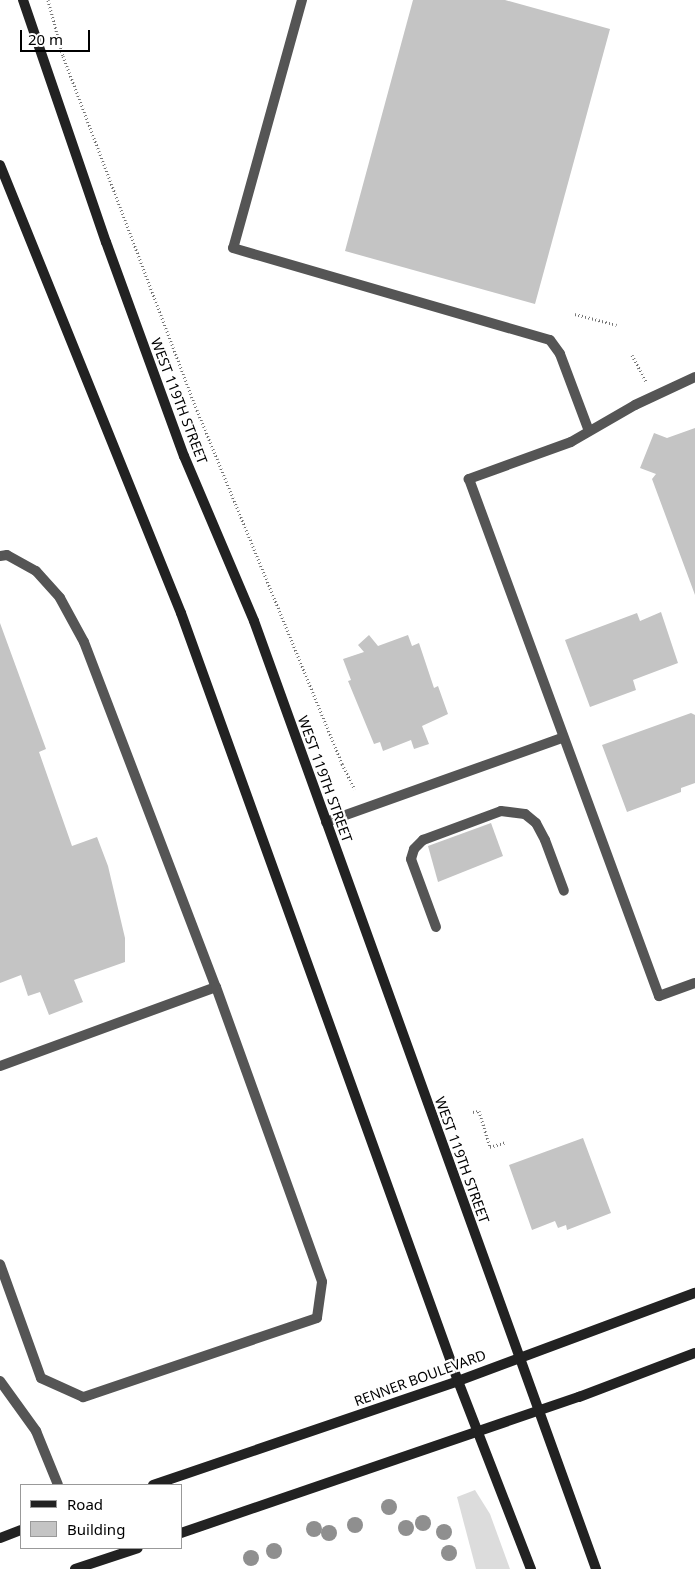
<!DOCTYPE html>
<html>
<head>
<meta charset="utf-8">
<style>
	body { margin:0 }
	#map { position:relative; width:695px; height:1569px; overflow:hidden; background:#fff; font-family:"Noto Sans",sans-serif }
	div>[style] { position:absolute }
	[style*='--x'] { left:calc(var(--x)*1px); top:calc(var(--y)*1px); width:calc(var(--w)*1px); rotate:calc(var(--a)*1deg) }
	.green>* { inset:0; background:#dcdcdc }
	.building>* { inset:0; background:#c4c4c4 }
	.path>* { height:3px; margin-top:-1.5px; transform-origin:0; background:repeating-linear-gradient(90deg,#777 0 1px,transparent 0 3.5px) }
	.service>* { height:10px; margin:-5px; padding:0 5px; transform-origin:5px; border-radius:5px; background:#555 }
	.secondary>* { height:10px; margin:-5px; padding:0 5px; transform-origin:5px; border-radius:5px; background:#222 }
	.trees>* { width:16px; height:16px; margin:-8px; border-radius:50%; background:#8f8f8f }
	span { translate:-50% -50%; white-space:nowrap; text-align:center; line-height:1.15; -webkit-text-stroke:4.5px #fff; paint-order:stroke }
	.street-label { font-size:14px; color:#000 }
	.legend { position:absolute; left:20px; top:1484px; width:162px; height:65px; box-sizing:border-box; background:#fff; border:1px solid #999; margin:0; padding:6px 9px; list-style:none; font-size:15px; color:#000 }
	.legend li { display:flex; align-items:center; gap:10px; height:25px }
	.legend b { width:25px; border:1px solid #999 }
	.scale { position:absolute; left:20px; top:30px; width:70px; height:22px; box-sizing:border-box; border:2px solid #000; border-top:0; padding-left:6px; font-size:15px; line-height:18px; white-space:nowrap; color:#000; -webkit-text-stroke:4px #fff; paint-order:stroke }
</style>
</head>
<body>
<div id="map">
	<div class="green">
		<i style="clip-path:polygon(475px 1490px,490px 1514px,510px 1569px,476px 1569px,457px 1497px)"></i>
	</div>
	<div class="building">
		<i style="clip-path:polygon(413px 0,505px 0,610px 29px,535px 304px,345px 251px)"></i>
		<i style="clip-path:polygon(695px 428px,695px 595px,652px 479px,656px 474px,640px 468px,654px 433px,667px 438px)"></i>
		<i style="clip-path:polygon(661px 612px,678px 663px,633px 680px,636px 690px,590px 707px,565px 640px,637px 613px,640px 621px)"></i>
		<i style="clip-path:polygon(0 623px,46px 749px,39px 752px,72px 846px,97px 837px,108px 866px,125px 938px,125px 962px,74px 980px,83px 1002px,49px 1015px,40px 992px,28px 996px,21px 975px,0 983px)"></i>
		<i style="clip-path:polygon(369px 635px,378px 646px,408px 635px,412px 646px,419px 643px,434px 688px,438px 686px,448px 714px,422px 726px,429px 744px,414px 749px,411px 740px,383px 751px,380px 742px,374px 744px,348px 681px,351px 680px,343px 659px,364px 652px,358px 645px)"></i>
		<i style="clip-path:polygon(691px 713px,695px 715px,695px 783px,681px 788px,681px 792px,627px 812px,602px 745px)"></i>
		<i style="clip-path:polygon(491px 823px,503px 856px,438px 882px,428px 846px)"></i>
		<i style="clip-path:polygon(583px 1138px,611px 1213px,567px 1230px,566px 1225px,558px 1228px,555px 1221px,532px 1230px,509px 1165px)"></i>
	</div>
	<div class="path">
		<i style="--x:48;--y:0;--w:58;--a:75"></i>
		<i style="--x:63;--y:56;--w:379;--a:69.3"></i>
		<i style="--x:197;--y:410;--w:383;--a:67.7"></i>
		<i style="--x:342;--y:764;--w:28;--a:63"></i>
		<i style="--x:575;--y:314;--w:43;--a:14.7"></i>
		<i style="--x:632;--y:355;--w:30;--a:62"></i>
		<i style="--x:473;--y:1112;--w:6;--a:-9"></i>
		<i style="--x:479;--y:1111;--w:38;--a:73"></i>
		<i style="--x:490;--y:1147;--w:17;--a:-17"></i>
	</div>
	<div class="service">
		<i style="--x:302;--y:0;--w:257;--a:105.5"></i>
		<i style="--x:233;--y:248;--w:330;--a:16.2"></i>
		<i style="--x:550;--y:340;--w:17;--a:54"></i>
		<i style="--x:560;--y:354;--w:82;--a:69.4"></i>
		<i style="--x:695;--y:377;--w:66;--a:155"></i>
		<i style="--x:635;--y:405;--w:74;--a:150"></i>
		<i style="--x:571;--y:442;--w:109;--a:160.1"></i>
		<i style="--x:469;--y:479;--w:551;--a:69.82"></i>
		<i style="--x:659;--y:996;--w:38;--a:-20"></i>
		<i style="--x:0;--y:556;--w:7;--a:-8"></i>
		<i style="--x:7;--y:555;--w:33;--a:29"></i>
		<i style="--x:36;--y:571;--w:36;--a:48"></i>
		<i style="--x:60;--y:598;--w:50;--a:61.4"></i>
		<i style="--x:84;--y:642;--w:369;--a:69.1"></i>
		<i style="--x:326;--y:822;--w:251;--a:-19.6"></i>
		<i style="--x:436;--y:927;--w:72;--a:-110.2"></i>
		<i style="--x:411;--y:859;--w:10;--a:-73"></i>
		<i style="--x:414;--y:849;--w:13;--a:-45"></i>
		<i style="--x:423;--y:840;--w:83;--a:-20.4"></i>
		<i style="--x:501;--y:811;--w:24;--a:7"></i>
		<i style="--x:525;--y:814;--w:14;--a:39"></i>
		<i style="--x:536;--y:823;--w:19;--a:62"></i>
		<i style="--x:545;--y:840;--w:54;--a:69.6"></i>
		<i style="--x:0;--y:1066;--w:230;--a:-20.1"></i>
		<i style="--x:216;--y:987;--w:313;--a:70.2"></i>
		<i style="--x:322;--y:1282;--w:36;--a:98"></i>
		<i style="--x:317;--y:1318;--w:247;--a:161.3"></i>
		<i style="--x:83;--y:1397;--w:46;--a:-155.7"></i>
		<i style="--x:41;--y:1378;--w:121;--a:-109.8"></i>
		<i style="--x:0;--y:1381;--w:62;--a:54.2"></i>
		<i style="--x:36;--y:1431;--w:58;--a:67.8"></i>
	</div>
	<div class="secondary">
		<i style="--x:23;--y:0;--w:256;--a:71.1"></i>
		<i style="--x:106;--y:242;--w:228;--a:70"></i>
		<i style="--x:184;--y:456;--w:179;--a:67"></i>
		<i style="--x:254;--y:621;--w:1008;--a:70.16"></i>
		<i style="--x:0;--y:165;--w:483;--a:68"></i>
		<i style="--x:181;--y:613;--w:816;--a:70.17"></i>
		<i style="--x:458;--y:1381;--w:202;--a:68.8"></i>
		<i style="--x:153;--y:1485;--w:322;--a:-18.8"></i>
		<i style="--x:458;--y:1381;--w:253;--a:-20.4"></i>
		<i style="--x:181;--y:1533;--w:421;--a:-18.9"></i>
		<i style="--x:579;--y:1397;--w:124;--a:-20.8"></i>
		<i style="--x:0;--y:1538;--w:22;--a:-21"></i>
		<i style="--x:75;--y:1569;--w:66;--a:-18.4"></i>
	</div>
	<div class="trees">
		<i style="left:389px;top:1507px"></i>
		<i style="left:423px;top:1523px"></i>
		<i style="left:355px;top:1525px"></i>
		<i style="left:406px;top:1528px"></i>
		<i style="left:314px;top:1529px"></i>
		<i style="left:444px;top:1532px"></i>
		<i style="left:329px;top:1533px"></i>
		<i style="left:274px;top:1551px"></i>
		<i style="left:449px;top:1553px"></i>
		<i style="left:251px;top:1558px"></i>
	</div>
	<div class="street-label">
		<span style="left:179px;top:401px;rotate:69deg">WEST 119TH STREET</span>
		<span style="left:325px;top:779px;rotate:70deg">WEST 119TH STREET</span>
		<span style="left:462px;top:1160px;rotate:70deg">WEST 119TH STREET</span>
		<span style="left:420px;top:1378px;rotate:-20deg">RENNER BOULEVARD</span>
	</div>
	<ul class="legend">
	<li><b style="height:6px;background:#222"></b>Road</li>
	<li><b style="height:14px;background:#c4c4c4"></b>Building</li>
	</ul>
	<div class="scale">20 m</div>
</div>
</body>
</html>
